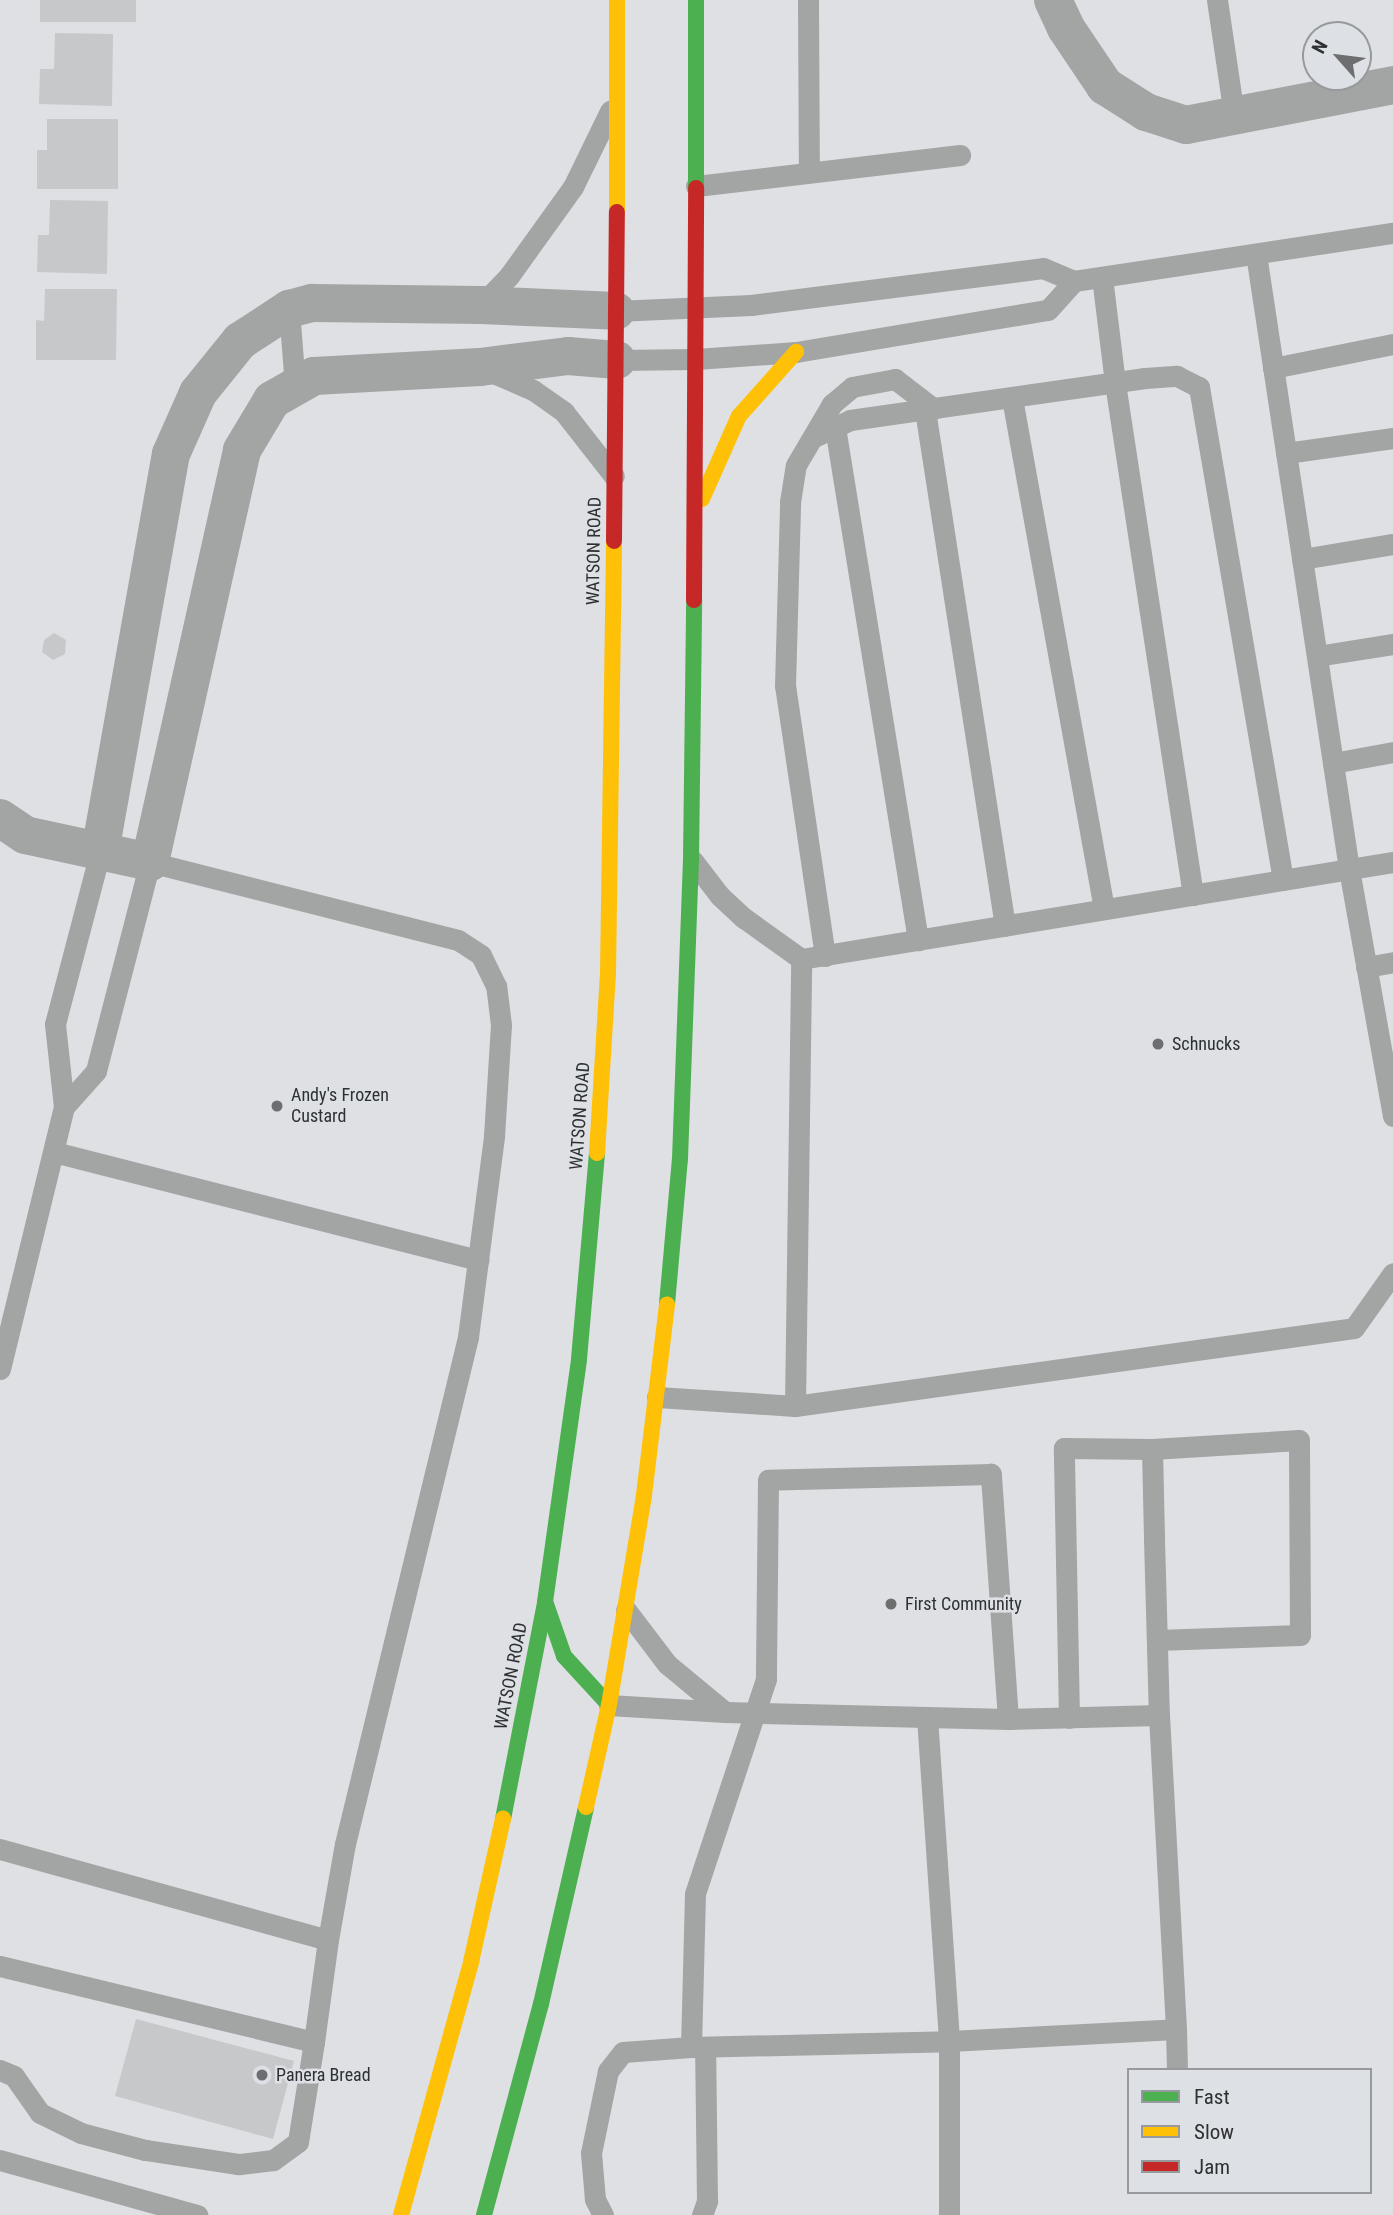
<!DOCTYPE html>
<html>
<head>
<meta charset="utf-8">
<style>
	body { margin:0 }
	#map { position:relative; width:1393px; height:2215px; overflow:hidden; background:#dee0e3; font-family:"Roboto Condensed",sans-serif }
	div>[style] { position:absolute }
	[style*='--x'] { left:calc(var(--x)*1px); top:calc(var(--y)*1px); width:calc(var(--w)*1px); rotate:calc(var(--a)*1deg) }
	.building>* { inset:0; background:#c6c8ca }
	.lane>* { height:21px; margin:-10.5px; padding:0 10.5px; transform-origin:10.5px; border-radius:10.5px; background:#a3a4a4 }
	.street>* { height:38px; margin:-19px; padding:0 19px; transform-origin:19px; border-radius:19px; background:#a3a4a4 }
	.fast>* { height:16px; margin:-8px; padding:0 8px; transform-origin:8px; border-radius:8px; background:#4caf50 }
	.slow>* { height:16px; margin:-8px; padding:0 8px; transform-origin:8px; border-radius:8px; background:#ffc107 }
	.jam>* { height:16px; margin:-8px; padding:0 8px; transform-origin:8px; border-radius:8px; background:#c62828 }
	.dots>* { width:19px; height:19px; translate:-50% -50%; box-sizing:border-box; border:4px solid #dde0e4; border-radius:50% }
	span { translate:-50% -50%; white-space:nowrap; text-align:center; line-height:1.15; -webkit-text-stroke:5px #dde0e4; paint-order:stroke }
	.street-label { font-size:18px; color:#2e3031 }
	.poi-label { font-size:18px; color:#2e3031 }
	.left { translate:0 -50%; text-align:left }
	.legend { position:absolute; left:1127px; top:2068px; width:245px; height:126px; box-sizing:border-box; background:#dde0e4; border:2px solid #979a9c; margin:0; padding:9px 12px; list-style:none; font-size:21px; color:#2e3031 }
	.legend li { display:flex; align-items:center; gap:14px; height:35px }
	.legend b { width:35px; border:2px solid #979a9c }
	.north { position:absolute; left:1302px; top:21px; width:70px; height:70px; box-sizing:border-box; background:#dde0e4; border:2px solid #979a9c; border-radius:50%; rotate:298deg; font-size:19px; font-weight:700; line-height:28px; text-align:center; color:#2e3031 }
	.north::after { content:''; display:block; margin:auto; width:24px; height:32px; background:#6c6e6f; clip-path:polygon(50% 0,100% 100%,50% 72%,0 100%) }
</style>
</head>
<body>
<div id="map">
	<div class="building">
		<i style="clip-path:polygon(40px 0,136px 0,136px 22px,40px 22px)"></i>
		<i style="clip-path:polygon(55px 33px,113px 34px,112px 106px,39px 104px,40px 69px,54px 69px)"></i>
		<i style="clip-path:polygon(47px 119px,118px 119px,118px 189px,37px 189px,37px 150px,47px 150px)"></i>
		<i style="clip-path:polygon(50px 200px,108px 201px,107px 274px,37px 272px,38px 235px,49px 235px)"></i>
		<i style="clip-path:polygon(45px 289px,117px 289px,116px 360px,36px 360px,36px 320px,44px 321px)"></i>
		<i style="clip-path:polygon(54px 633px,66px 640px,65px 654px,53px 660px,42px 652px,44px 640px)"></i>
		<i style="clip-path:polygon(136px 2019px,294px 2061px,273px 2139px,115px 2096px)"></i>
	</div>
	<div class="lane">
		<i style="--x:808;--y:0;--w:171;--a:89.7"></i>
		<i style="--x:1217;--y:0;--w:116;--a:81.6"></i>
		<i style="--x:696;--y:186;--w:266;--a:-6.7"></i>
		<i style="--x:1256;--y:254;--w:622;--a:81.4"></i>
		<i style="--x:1349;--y:869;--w:251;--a:79.9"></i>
		<i style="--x:1102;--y:277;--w:107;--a:83"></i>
		<i style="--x:1115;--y:383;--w:518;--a:81.34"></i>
		<i style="--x:481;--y:305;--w:40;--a:-46"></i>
		<i style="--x:509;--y:276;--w:110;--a:-54.3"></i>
		<i style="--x:573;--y:187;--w:85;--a:-64"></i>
		<i style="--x:289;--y:309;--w:78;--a:85.6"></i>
		<i style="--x:616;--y:311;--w:135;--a:-2.5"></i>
		<i style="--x:751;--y:305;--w:294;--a:-7.2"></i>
		<i style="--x:1043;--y:268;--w:34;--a:23"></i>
		<i style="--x:1074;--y:281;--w:323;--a:-8.6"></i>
		<i style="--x:617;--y:360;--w:79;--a:-0.7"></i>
		<i style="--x:696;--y:359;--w:100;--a:-4"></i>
		<i style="--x:796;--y:352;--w:255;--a:-9.5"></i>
		<i style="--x:1048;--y:310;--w:39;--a:-48"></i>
		<i style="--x:1273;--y:368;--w:122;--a:-11.3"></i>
		<i style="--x:489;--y:371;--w:48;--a:23.4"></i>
		<i style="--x:533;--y:390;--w:38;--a:35"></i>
		<i style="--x:564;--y:412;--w:81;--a:52"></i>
		<i style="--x:1012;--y:398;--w:519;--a:79.79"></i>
		<i style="--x:925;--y:410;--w:522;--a:81.19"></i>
		<i style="--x:835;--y:427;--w:520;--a:80.81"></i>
		<i style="--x:814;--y:437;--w:40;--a:-25"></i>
		<i style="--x:850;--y:420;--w:298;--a:-8.1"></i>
		<i style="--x:1145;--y:378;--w:32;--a:-4"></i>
		<i style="--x:1177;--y:376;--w:25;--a:27"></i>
		<i style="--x:1199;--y:387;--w:500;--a:80.33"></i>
		<i style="--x:1286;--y:453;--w:108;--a:-8"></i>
		<i style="--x:1302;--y:559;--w:92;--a:-9.4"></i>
		<i style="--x:1317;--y:656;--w:77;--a:-9"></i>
		<i style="--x:1333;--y:763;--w:61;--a:-10.4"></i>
		<i style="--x:693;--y:861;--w:44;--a:52.4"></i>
		<i style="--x:720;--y:896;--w:33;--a:43"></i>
		<i style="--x:744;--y:918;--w:70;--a:35.7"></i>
		<i style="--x:801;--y:959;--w:600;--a:-9.31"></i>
		<i style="--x:825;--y:956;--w:273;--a:-98.4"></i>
		<i style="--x:785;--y:686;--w:184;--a:-88.4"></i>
		<i style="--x:790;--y:502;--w:37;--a:-81"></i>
		<i style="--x:796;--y:465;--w:71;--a:-59.5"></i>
		<i style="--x:832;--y:404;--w:26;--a:-40"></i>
		<i style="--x:852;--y:387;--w:44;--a:-10.5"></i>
		<i style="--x:895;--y:379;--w:49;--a:37.6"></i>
		<i style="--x:1366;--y:967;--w:27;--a:-10"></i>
		<i style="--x:54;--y:1152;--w:438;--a:14.3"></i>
		<i style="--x:0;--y:1369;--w:270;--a:-76.3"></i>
		<i style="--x:64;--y:1107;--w:83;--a:-96.2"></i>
		<i style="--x:55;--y:1024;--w:178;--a:-75.3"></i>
		<i style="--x:657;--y:1397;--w:138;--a:3.7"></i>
		<i style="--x:795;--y:1406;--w:564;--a:-7.94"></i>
		<i style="--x:1354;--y:1328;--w:67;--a:-54.7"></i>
		<i style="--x:795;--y:1406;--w:447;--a:-89.2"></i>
		<i style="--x:626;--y:1610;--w:68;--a:52.8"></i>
		<i style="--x:667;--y:1664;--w:75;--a:39.6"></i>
		<i style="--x:1157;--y:1640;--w:143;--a:-2"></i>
		<i style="--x:1300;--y:1635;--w:195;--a:-90.3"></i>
		<i style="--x:1299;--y:1440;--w:147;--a:176.5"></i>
		<i style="--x:1152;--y:1449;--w:90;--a:88.7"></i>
		<i style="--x:1154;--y:1539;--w:176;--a:88.4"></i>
		<i style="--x:1159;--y:1715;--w:151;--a:178.5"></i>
		<i style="--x:1008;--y:1719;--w:246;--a:-94"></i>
		<i style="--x:991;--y:1474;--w:223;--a:178.5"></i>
		<i style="--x:768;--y:1480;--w:199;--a:90.6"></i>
		<i style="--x:766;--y:1679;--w:226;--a:108.3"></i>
		<i style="--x:695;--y:1894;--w:153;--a:91.5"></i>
		<i style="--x:691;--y:2047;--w:258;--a:-1.3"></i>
		<i style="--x:949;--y:2041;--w:227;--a:-3"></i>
		<i style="--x:1176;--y:2029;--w:41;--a:88.6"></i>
		<i style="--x:609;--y:1705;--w:116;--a:3.5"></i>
		<i style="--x:725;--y:1712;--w:202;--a:1.4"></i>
		<i style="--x:927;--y:1717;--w:325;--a:86.1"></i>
		<i style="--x:949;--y:2041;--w:174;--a:90"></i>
		<i style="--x:1159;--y:1715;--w:314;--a:86.9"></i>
		<i style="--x:927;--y:1717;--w:81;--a:1.4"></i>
		<i style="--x:1069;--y:1718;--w:270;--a:-91.1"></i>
		<i style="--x:1064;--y:1448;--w:88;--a:0.7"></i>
		<i style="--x:0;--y:1849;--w:340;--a:15.5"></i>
		<i style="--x:328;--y:1940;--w:97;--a:-80"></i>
		<i style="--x:345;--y:1844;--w:522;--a:-76.36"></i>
		<i style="--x:468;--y:1337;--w:203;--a:-82.6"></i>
		<i style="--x:494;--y:1136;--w:111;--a:-86.4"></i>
		<i style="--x:501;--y:1025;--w:39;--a:-97"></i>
		<i style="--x:496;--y:986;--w:34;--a:-116"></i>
		<i style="--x:481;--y:955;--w:27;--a:-147"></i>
		<i style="--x:458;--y:940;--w:318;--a:-165.8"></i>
		<i style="--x:150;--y:862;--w:216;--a:104.5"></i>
		<i style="--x:96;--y:1071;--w:48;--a:131.6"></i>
		<i style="--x:0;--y:1966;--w:323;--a:13.6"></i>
		<i style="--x:314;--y:2042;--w:101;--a:99.1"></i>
		<i style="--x:298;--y:2142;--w:31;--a:144"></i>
		<i style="--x:273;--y:2160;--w:35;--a:173"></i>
		<i style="--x:238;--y:2164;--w:94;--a:-171.4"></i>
		<i style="--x:145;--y:2150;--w:66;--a:-165.1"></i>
		<i style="--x:81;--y:2133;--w:46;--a:-154"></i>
		<i style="--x:40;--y:2113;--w:45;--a:-125.1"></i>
		<i style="--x:14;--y:2076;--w:15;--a:-157"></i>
		<i style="--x:314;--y:2042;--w:103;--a:-82.2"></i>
		<i style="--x:0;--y:2160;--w:205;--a:15.6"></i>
		<i style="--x:603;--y:2215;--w:18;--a:-117"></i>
		<i style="--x:595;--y:2199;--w:46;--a:-95"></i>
		<i style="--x:591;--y:2153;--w:84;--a:-78.3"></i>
		<i style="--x:608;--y:2071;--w:24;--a:-52"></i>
		<i style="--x:623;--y:2052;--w:68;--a:-4.2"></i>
		<i style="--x:702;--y:2215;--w:15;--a:-70"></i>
		<i style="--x:707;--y:2201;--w:154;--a:-90.7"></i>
	</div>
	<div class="street">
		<i style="--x:1053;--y:0;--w:31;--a:65"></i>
		<i style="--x:1066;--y:28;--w:70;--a:56.1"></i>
		<i style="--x:1105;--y:86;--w:49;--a:32.4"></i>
		<i style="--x:1146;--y:112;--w:42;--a:18"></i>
		<i style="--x:1186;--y:125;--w:211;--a:-10.9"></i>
		<i style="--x:0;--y:818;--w:30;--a:34"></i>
		<i style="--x:25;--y:835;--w:128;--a:12.2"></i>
		<i style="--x:150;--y:862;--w:422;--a:-77.4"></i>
		<i style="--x:242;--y:450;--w:58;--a:-59"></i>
		<i style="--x:272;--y:400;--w:48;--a:-29.7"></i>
		<i style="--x:314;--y:376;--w:166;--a:-3.1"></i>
		<i style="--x:480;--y:367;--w:89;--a:-7.1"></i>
		<i style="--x:568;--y:356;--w:49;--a:4.7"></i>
		<i style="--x:100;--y:852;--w:404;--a:-79.9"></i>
		<i style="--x:171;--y:454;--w:67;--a:-66.1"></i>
		<i style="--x:198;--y:393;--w:67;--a:-51.1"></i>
		<i style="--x:240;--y:341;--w:59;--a:-33.1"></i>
		<i style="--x:289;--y:309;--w:24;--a:-15"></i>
		<i style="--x:312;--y:303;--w:169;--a:0.7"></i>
		<i style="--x:481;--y:305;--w:135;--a:2.5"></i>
	</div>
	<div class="fast">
		<i style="--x:696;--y:0;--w:188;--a:90"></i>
		<i style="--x:667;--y:1304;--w:146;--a:-84.9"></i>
		<i style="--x:680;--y:1159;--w:299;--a:-87.9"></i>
		<i style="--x:691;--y:860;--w:260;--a:-89.3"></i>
		<i style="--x:546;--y:1604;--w:55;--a:70.9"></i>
		<i style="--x:564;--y:1656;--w:67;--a:47.4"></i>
		<i style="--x:503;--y:1819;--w:221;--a:-79"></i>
		<i style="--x:545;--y:1602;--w:245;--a:-82"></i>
		<i style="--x:579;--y:1359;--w:207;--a:-85"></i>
		<i style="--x:484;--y:2215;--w:219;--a:-74.9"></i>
		<i style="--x:541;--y:2004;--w:202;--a:-77.1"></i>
	</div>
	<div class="slow">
		<i style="--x:617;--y:0;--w:212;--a:90"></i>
		<i style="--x:702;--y:499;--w:91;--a:-66"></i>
		<i style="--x:739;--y:416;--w:86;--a:-48.3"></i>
		<i style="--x:597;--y:1153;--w:178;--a:-86.5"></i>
		<i style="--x:608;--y:975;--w:434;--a:-89.2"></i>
		<i style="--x:586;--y:1807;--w:105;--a:-77.3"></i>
		<i style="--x:609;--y:1705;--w:213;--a:-80.5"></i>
		<i style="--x:644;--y:1495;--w:192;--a:-83.1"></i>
		<i style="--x:401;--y:2215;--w:263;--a:-74.5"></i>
		<i style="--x:471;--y:1962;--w:147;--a:-77.4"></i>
	</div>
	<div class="jam">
		<i style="--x:614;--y:541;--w:329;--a:-89.5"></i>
		<i style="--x:694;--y:600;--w:412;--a:-89.7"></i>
	</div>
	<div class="dots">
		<i style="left:1158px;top:1044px;background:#6c6e6f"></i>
		<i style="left:277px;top:1106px;background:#6c6e6f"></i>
		<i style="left:891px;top:1604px;background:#6c6e6f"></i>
		<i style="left:262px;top:2075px;background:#6c6e6f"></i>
	</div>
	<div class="street-label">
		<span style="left:594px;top:551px;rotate:-89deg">WATSON ROAD</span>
		<span style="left:580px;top:1116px;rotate:-86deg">WATSON ROAD</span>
		<span style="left:511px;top:1676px;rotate:-79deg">WATSON ROAD</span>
	</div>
	<div class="poi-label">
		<span class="left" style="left:1172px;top:1044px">Schnucks</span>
		<span class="left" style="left:291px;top:1106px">Andy's Frozen<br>Custard</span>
		<span class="left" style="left:905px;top:1604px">First Community</span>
		<span class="left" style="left:276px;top:2075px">Panera Bread</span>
	</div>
	<ul class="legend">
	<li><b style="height:9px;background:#4caf50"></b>Fast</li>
	<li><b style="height:9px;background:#ffc107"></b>Slow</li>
	<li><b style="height:9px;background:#c62828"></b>Jam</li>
	</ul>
	<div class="north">N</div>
</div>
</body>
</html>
